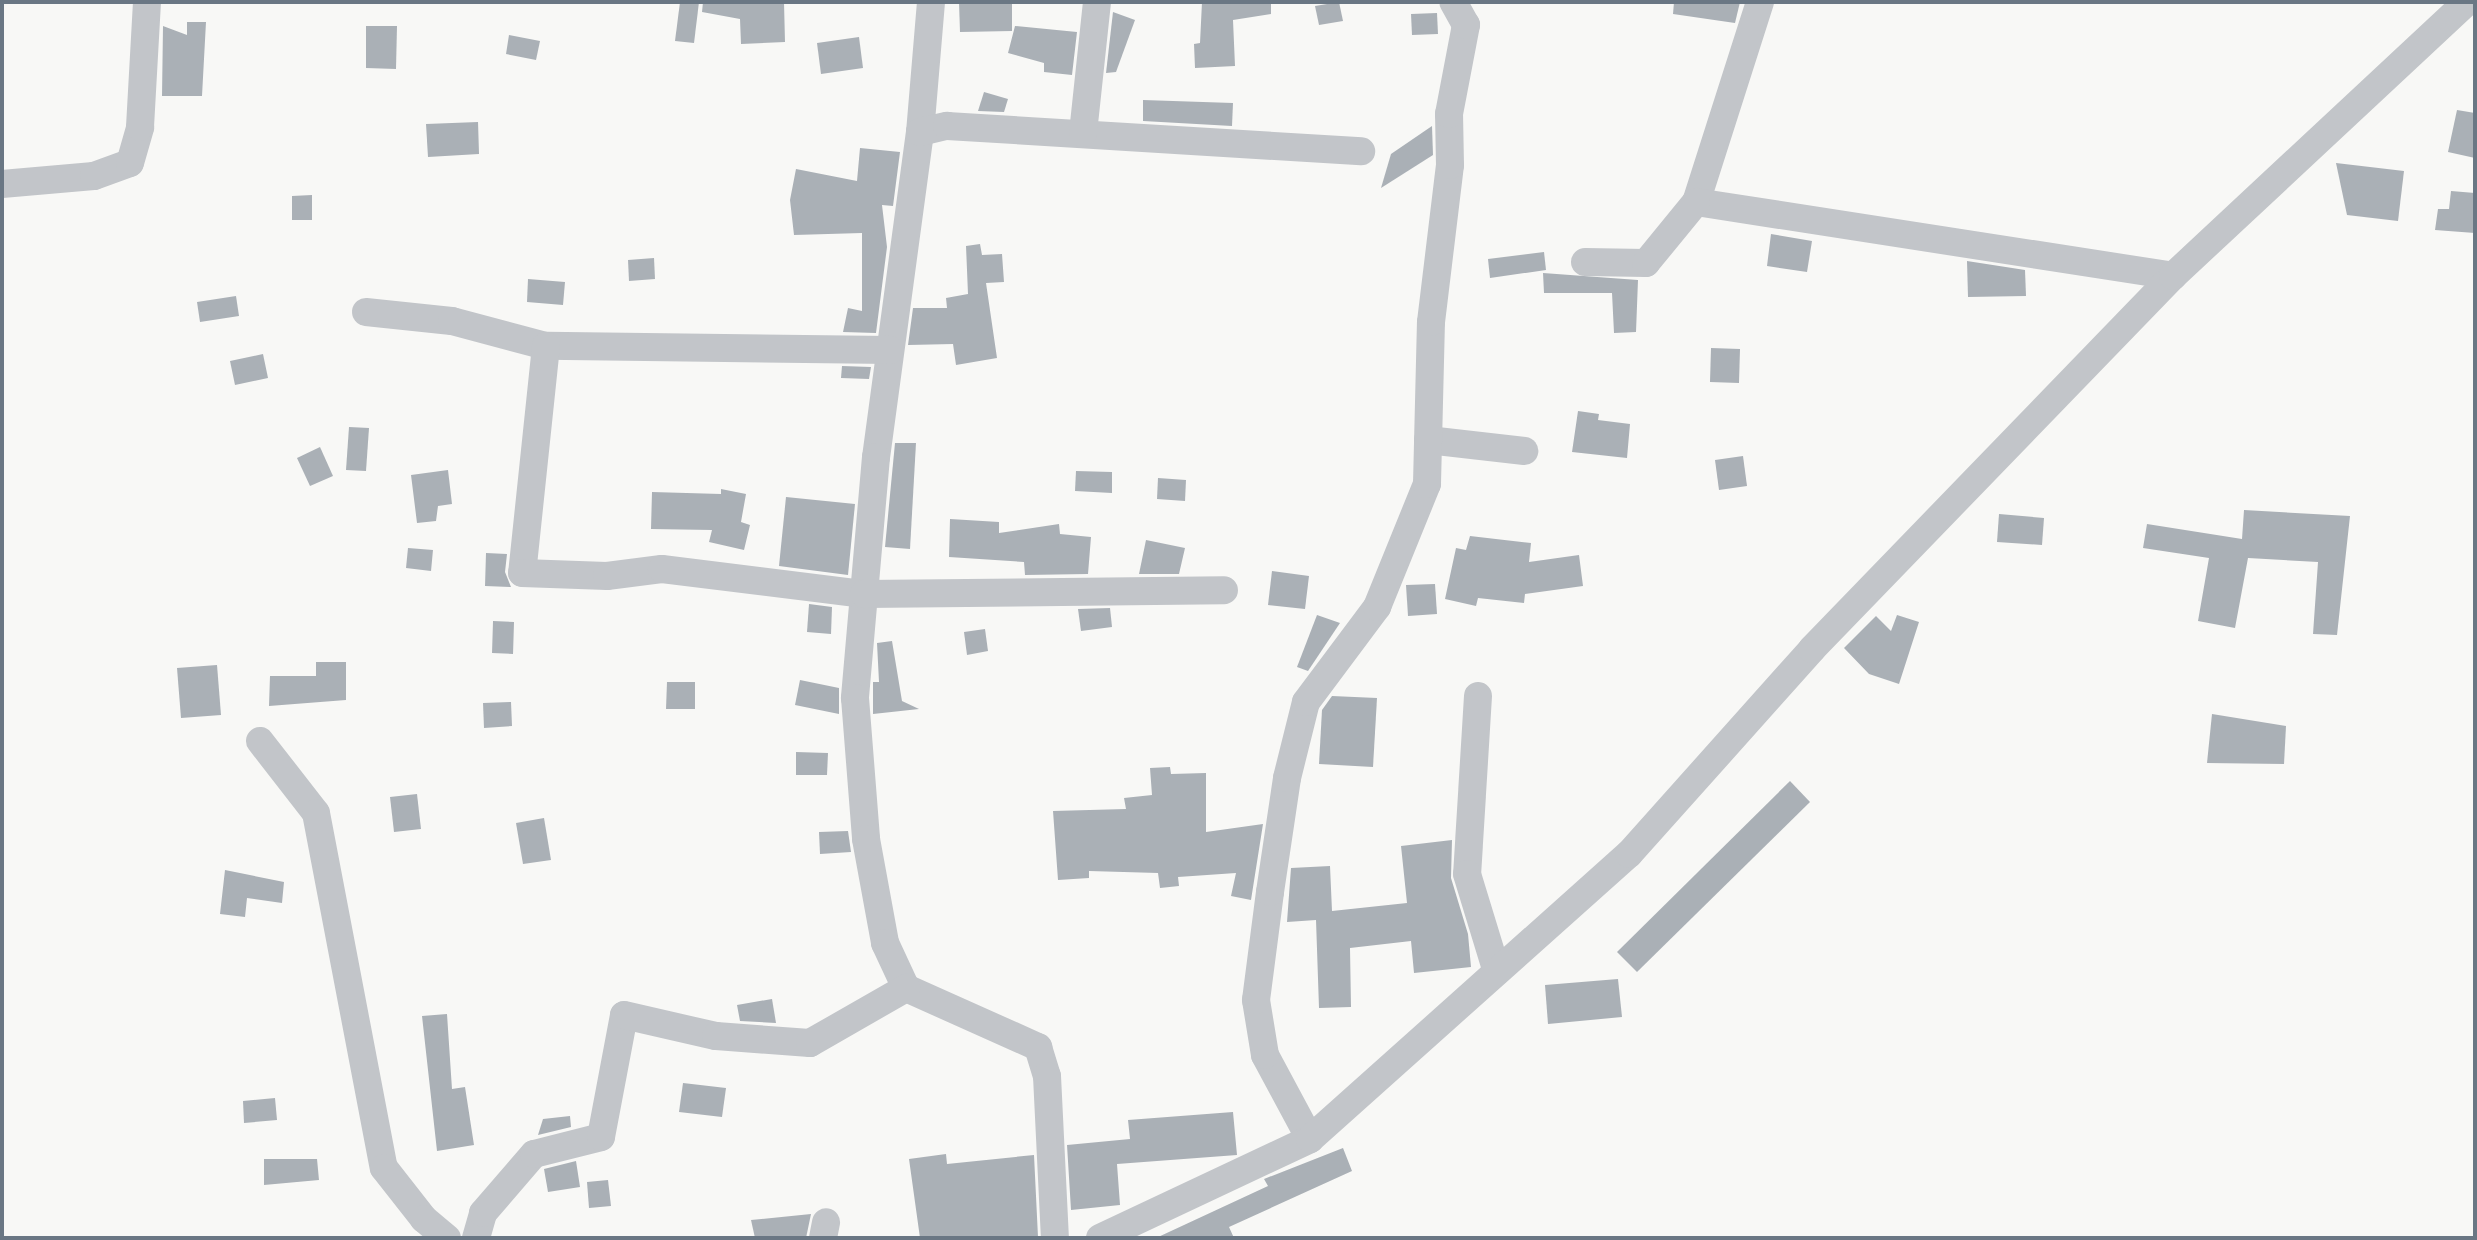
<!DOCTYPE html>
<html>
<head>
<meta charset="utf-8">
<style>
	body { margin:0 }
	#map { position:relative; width:2477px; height:1240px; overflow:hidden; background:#f8f8f6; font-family:"Varela Round",sans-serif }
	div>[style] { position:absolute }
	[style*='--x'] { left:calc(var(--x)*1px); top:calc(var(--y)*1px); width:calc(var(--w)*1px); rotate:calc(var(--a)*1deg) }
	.building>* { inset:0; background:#aab0b6 }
	.minor>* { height:28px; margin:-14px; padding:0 14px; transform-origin:14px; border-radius:14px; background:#c2c5c9 }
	span { translate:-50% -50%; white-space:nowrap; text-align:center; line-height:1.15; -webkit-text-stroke:8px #fff; paint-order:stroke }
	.frame { position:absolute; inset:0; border:4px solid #6a7784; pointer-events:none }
</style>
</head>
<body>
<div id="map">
	<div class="building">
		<i style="clip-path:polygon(680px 2px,699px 2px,694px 43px,675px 41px)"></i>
		<i style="clip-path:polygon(703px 2px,784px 2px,785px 42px,741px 44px,740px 19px,702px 12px)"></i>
		<i style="clip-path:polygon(959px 2px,1012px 2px,1012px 31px,960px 32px)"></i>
		<i style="clip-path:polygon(1202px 2px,1271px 2px,1271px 14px,1233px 20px,1235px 66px,1195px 68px,1194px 44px,1200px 43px)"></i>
		<i style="clip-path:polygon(1339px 2px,1343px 21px,1319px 25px,1315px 6px)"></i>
		<i style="clip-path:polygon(1674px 2px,1740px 2px,1735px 23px,1673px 14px)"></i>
		<i style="clip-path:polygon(1113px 12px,1135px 20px,1116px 72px,1106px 73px)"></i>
		<i style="clip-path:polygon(1437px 13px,1438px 34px,1412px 35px,1411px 14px)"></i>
		<i style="clip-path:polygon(187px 22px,206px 22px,202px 96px,162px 96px,163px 26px,187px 35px)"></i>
		<i style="clip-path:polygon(366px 26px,397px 26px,396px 69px,366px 68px)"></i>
		<i style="clip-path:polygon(1015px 26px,1077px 32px,1072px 75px,1044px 72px,1044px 63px,1008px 53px)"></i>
		<i style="clip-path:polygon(509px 35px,540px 41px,536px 60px,506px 54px)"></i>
		<i style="clip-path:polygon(859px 37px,863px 68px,821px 74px,817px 43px)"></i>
		<i style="clip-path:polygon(984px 92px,1008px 99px,1004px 112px,978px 111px)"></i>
		<i style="clip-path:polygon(1143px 100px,1233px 103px,1232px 126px,1143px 121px)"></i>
		<i style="clip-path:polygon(2457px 110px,2475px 113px,2475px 158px,2448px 152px)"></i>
		<i style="clip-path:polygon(478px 122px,479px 154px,428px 157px,426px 124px)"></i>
		<i style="clip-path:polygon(1432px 126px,1433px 155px,1381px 188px,1391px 154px)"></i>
		<i style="clip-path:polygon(860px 148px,900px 152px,893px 206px,882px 205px,887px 247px,876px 333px,843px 332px,848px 308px,862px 311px,862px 233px,794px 235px,790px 200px,796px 169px,857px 181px)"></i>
		<i style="clip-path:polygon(2336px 163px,2404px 171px,2398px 221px,2347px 215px)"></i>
		<i style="clip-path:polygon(2451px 191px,2475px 193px,2475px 233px,2435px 230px,2438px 209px,2449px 209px)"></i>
		<i style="clip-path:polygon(312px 195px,312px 220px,292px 220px,292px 196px)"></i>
		<i style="clip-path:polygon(1771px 234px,1812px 241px,1807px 272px,1767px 266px)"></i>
		<i style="clip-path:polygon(980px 244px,982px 255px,1002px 254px,1004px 282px,986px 283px,997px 358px,956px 365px,953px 344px,908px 345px,913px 308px,947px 308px,946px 298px,968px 294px,966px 246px)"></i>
		<i style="clip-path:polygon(1544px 252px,1546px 270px,1490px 278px,1488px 259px)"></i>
		<i style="clip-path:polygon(654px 258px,655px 279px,629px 281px,628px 260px)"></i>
		<i style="clip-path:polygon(1967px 261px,2025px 270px,2026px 296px,1968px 297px)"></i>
		<i style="clip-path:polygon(1543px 273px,1638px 280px,1636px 332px,1614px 333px,1612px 293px,1544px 293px)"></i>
		<i style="clip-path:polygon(528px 279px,565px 282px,563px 305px,527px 302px)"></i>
		<i style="clip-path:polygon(236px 296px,239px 316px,200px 322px,197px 302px)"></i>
		<i style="clip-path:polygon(1711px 348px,1740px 349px,1739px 383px,1710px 382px)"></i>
		<i style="clip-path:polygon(263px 354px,268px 378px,235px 385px,230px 361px)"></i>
		<i style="clip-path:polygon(842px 366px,871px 367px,869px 379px,841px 378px)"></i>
		<i style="clip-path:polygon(1578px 411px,1599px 414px,1598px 420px,1630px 424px,1627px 458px,1572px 452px)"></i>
		<i style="clip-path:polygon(349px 427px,369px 428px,366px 471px,346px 470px)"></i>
		<i style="clip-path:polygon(895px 443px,916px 443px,910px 549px,885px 547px)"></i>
		<i style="clip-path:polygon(320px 447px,333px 476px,310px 486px,297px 458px)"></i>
		<i style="clip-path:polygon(1743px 456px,1747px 486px,1719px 490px,1715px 460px)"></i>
		<i style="clip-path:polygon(448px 470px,452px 504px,438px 506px,436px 521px,417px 523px,411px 475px)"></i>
		<i style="clip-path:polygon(1076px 471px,1112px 472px,1112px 493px,1075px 491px)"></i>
		<i style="clip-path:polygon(1158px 478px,1186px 480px,1185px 501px,1157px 499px)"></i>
		<i style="clip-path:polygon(721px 489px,746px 494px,741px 522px,750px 525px,744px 550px,709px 542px,712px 530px,651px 529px,652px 492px,721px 494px)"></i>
		<i style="clip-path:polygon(786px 497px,855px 504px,848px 575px,779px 566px)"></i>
		<i style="clip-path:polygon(2244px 510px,2350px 516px,2337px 635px,2313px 634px,2318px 562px,2248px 558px,2235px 628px,2198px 621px,2209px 558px,2143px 548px,2147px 524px,2242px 539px)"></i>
		<i style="clip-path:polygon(1999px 514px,2044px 518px,2042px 545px,1997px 542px)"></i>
		<i style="clip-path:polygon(950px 519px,999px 522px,999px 533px,1059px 524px,1060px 534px,1091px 537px,1088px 574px,1025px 575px,1024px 562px,949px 557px)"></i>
		<i style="clip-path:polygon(1470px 536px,1531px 543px,1529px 562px,1579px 555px,1583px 586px,1525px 594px,1524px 603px,1478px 598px,1476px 606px,1445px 599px,1456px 548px,1466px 550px)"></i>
		<i style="clip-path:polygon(1146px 540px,1185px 548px,1179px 574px,1139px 574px)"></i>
		<i style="clip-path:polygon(408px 548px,433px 550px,431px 571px,406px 568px)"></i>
		<i style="clip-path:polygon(486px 553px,507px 554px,505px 572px,511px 587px,485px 586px)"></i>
		<i style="clip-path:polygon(1272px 571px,1309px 576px,1305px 609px,1268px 605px)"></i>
		<i style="clip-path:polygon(1435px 584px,1437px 614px,1408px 616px,1406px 585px)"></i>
		<i style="clip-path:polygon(809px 604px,832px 607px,831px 634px,807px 632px)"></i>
		<i style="clip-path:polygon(1110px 608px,1112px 627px,1081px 631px,1078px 609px)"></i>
		<i style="clip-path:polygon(1317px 615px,1340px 623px,1308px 671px,1297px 667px)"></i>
		<i style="clip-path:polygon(1897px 615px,1919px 622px,1899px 684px,1869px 674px,1844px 648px,1876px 616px,1891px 631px)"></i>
		<i style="clip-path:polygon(493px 621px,514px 622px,513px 654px,492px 653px)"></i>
		<i style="clip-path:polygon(985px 629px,988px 651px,967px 655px,964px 632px)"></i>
		<i style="clip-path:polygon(892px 641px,902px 701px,919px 709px,873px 714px,873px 682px,879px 682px,877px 643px)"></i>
		<i style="clip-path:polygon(316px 662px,346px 662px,346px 700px,269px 706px,270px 676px,316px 676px)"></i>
		<i style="clip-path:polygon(217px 665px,221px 715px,181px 718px,177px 668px)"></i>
		<i style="clip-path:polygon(800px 680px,839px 688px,839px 714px,795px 705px)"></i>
		<i style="clip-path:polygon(667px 682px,695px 682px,695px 709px,666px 709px)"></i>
		<i style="clip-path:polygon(1332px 696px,1377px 698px,1373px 767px,1319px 764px,1322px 710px)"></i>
		<i style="clip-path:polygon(511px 702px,512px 726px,484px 728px,483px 703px)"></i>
		<i style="clip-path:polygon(2212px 714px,2286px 726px,2284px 764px,2207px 763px)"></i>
		<i style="clip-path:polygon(796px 752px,828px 753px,827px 775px,796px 775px)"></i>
		<i style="clip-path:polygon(1170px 767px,1171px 774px,1206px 773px,1206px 832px,1263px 824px,1251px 900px,1231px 896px,1236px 873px,1178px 877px,1179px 886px,1160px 888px,1158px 873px,1089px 871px,1089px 878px,1058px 880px,1053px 811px,1126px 809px,1124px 798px,1152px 795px,1150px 768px)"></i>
		<i style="clip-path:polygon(1790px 781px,1810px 802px,1637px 972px,1617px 952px)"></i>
		<i style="clip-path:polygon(417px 794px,421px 829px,394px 832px,390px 797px)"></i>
		<i style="clip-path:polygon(544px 818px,551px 860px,523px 864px,516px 823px)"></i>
		<i style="clip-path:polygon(848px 831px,851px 852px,820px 854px,819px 832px)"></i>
		<i style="clip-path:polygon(1452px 840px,1451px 878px,1468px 934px,1471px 967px,1414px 973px,1411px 941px,1350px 948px,1351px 1007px,1319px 1008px,1316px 920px,1287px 922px,1291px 868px,1330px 866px,1332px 911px,1407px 903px,1401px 846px)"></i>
		<i style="clip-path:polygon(225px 870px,284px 882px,282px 903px,247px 898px,245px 917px,220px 914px)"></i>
		<i style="clip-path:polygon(1618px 979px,1622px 1017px,1548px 1024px,1545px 985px)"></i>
		<i style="clip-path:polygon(772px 999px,776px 1023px,740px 1021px,737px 1005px)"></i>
		<i style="clip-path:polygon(447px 1014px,452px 1089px,465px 1087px,474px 1145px,437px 1151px,422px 1016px)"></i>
		<i style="clip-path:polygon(683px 1083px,726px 1088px,722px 1117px,679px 1112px)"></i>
		<i style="clip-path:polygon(275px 1098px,277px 1120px,244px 1123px,243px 1101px)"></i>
		<i style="clip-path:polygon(1233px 1112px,1237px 1155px,1117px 1164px,1120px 1205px,1071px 1210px,1067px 1145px,1130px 1139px,1128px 1120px)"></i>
		<i style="clip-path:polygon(570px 1116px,571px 1127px,538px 1135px,543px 1119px)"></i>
		<i style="clip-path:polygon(1343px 1148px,1352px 1171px,1229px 1227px,1234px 1238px,1156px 1238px,1268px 1186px,1264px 1179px)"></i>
		<i style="clip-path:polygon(946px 1154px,947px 1164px,1034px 1155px,1038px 1237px,920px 1238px,909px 1159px)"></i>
		<i style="clip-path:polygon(264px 1159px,317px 1159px,319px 1180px,264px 1185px)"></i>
		<i style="clip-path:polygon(576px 1161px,580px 1187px,548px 1192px,544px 1169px)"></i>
		<i style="clip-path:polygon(608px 1180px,611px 1206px,589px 1208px,587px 1182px)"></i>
		<i style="clip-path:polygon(811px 1214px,806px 1238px,755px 1238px,751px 1220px)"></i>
	</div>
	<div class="minor">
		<i style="--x:931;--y:2;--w:130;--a:94.8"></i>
		<i style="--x:920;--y:132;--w:328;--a:97.7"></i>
		<i style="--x:876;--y:457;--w:242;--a:95"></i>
		<i style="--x:855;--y:698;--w:141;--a:85.5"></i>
		<i style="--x:866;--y:839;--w:106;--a:79.6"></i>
		<i style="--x:885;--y:943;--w:50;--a:65"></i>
		<i style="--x:906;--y:988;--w:145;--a:24.1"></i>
		<i style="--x:1038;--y:1047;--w:30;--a:73"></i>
		<i style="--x:1047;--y:1076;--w:162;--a:87.2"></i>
		<i style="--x:1760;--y:2;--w:210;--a:107.7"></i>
		<i style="--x:1696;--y:202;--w:483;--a:8.8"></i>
		<i style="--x:920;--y:132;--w:28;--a:-13"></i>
		<i style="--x:947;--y:126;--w:415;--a:3.5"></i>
		<i style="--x:1083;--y:133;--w:132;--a:-83.9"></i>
		<i style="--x:2;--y:184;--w:92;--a:-5"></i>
		<i style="--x:94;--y:176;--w:38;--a:-20"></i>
		<i style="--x:130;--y:163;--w:37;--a:-74"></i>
		<i style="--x:140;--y:127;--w:125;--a:-86.8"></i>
		<i style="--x:1585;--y:262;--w:61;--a:0.9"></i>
		<i style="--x:1646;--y:263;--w:79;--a:-50.7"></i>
		<i style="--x:366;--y:312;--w:86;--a:6"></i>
		<i style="--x:452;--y:321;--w:97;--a:14.9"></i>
		<i style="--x:890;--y:350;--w:344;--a:-179.3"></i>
		<i style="--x:546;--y:346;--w:228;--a:96"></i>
		<i style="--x:522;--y:573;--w:85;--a:2"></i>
		<i style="--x:607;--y:576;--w:55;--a:-7.3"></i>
		<i style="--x:662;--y:569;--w:204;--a:7.1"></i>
		<i style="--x:864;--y:594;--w:360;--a:-0.6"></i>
		<i style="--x:1428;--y:440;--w:97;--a:6.5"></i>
		<i style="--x:1478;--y:696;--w:178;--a:93.5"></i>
		<i style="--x:1467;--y:874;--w:102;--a:73"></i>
		<i style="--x:260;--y:741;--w:91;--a:52.1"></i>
		<i style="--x:316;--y:813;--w:361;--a:79.2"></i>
		<i style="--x:384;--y:1168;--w:65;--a:51.9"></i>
		<i style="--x:424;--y:1219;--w:30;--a:40"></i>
		<i style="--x:1310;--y:1139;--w:95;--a:-118.2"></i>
		<i style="--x:1265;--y:1055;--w:56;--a:-99.3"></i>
		<i style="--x:1256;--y:1000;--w:109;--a:-82.6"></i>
		<i style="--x:1270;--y:892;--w:115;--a:-81.5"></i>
		<i style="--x:1287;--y:778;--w:78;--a:-76"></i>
		<i style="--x:1306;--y:702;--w:119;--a:-53.2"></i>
		<i style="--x:1377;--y:607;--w:133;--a:-67.9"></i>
		<i style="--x:1427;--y:484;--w:162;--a:-88.6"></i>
		<i style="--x:1431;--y:322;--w:158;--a:-83.1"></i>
		<i style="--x:1450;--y:165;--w:51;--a:-91.1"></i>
		<i style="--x:1449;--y:114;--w:91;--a:-79.2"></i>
		<i style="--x:1466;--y:25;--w:26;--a:-119"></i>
		<i style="--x:476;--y:1238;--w:26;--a:-74"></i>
		<i style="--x:483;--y:1213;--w:78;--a:-49.2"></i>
		<i style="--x:534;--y:1154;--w:69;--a:-14.2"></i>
		<i style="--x:601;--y:1137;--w:124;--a:-79.3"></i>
		<i style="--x:624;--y:1015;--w:94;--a:12.9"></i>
		<i style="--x:716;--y:1036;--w:94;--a:4.3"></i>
		<i style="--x:810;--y:1043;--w:111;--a:-29.8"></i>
		<i style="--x:823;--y:1238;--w:16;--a:-79"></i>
		<i style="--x:1100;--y:1238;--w:232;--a:-25.2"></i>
		<i style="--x:1310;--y:1139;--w:428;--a:-41.8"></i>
		<i style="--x:1629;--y:854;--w:275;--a:-48.2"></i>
		<i style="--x:1812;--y:649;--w:519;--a:-45.94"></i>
		<i style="--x:2173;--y:276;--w:402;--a:-43"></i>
	</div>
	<div class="frame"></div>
</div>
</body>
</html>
